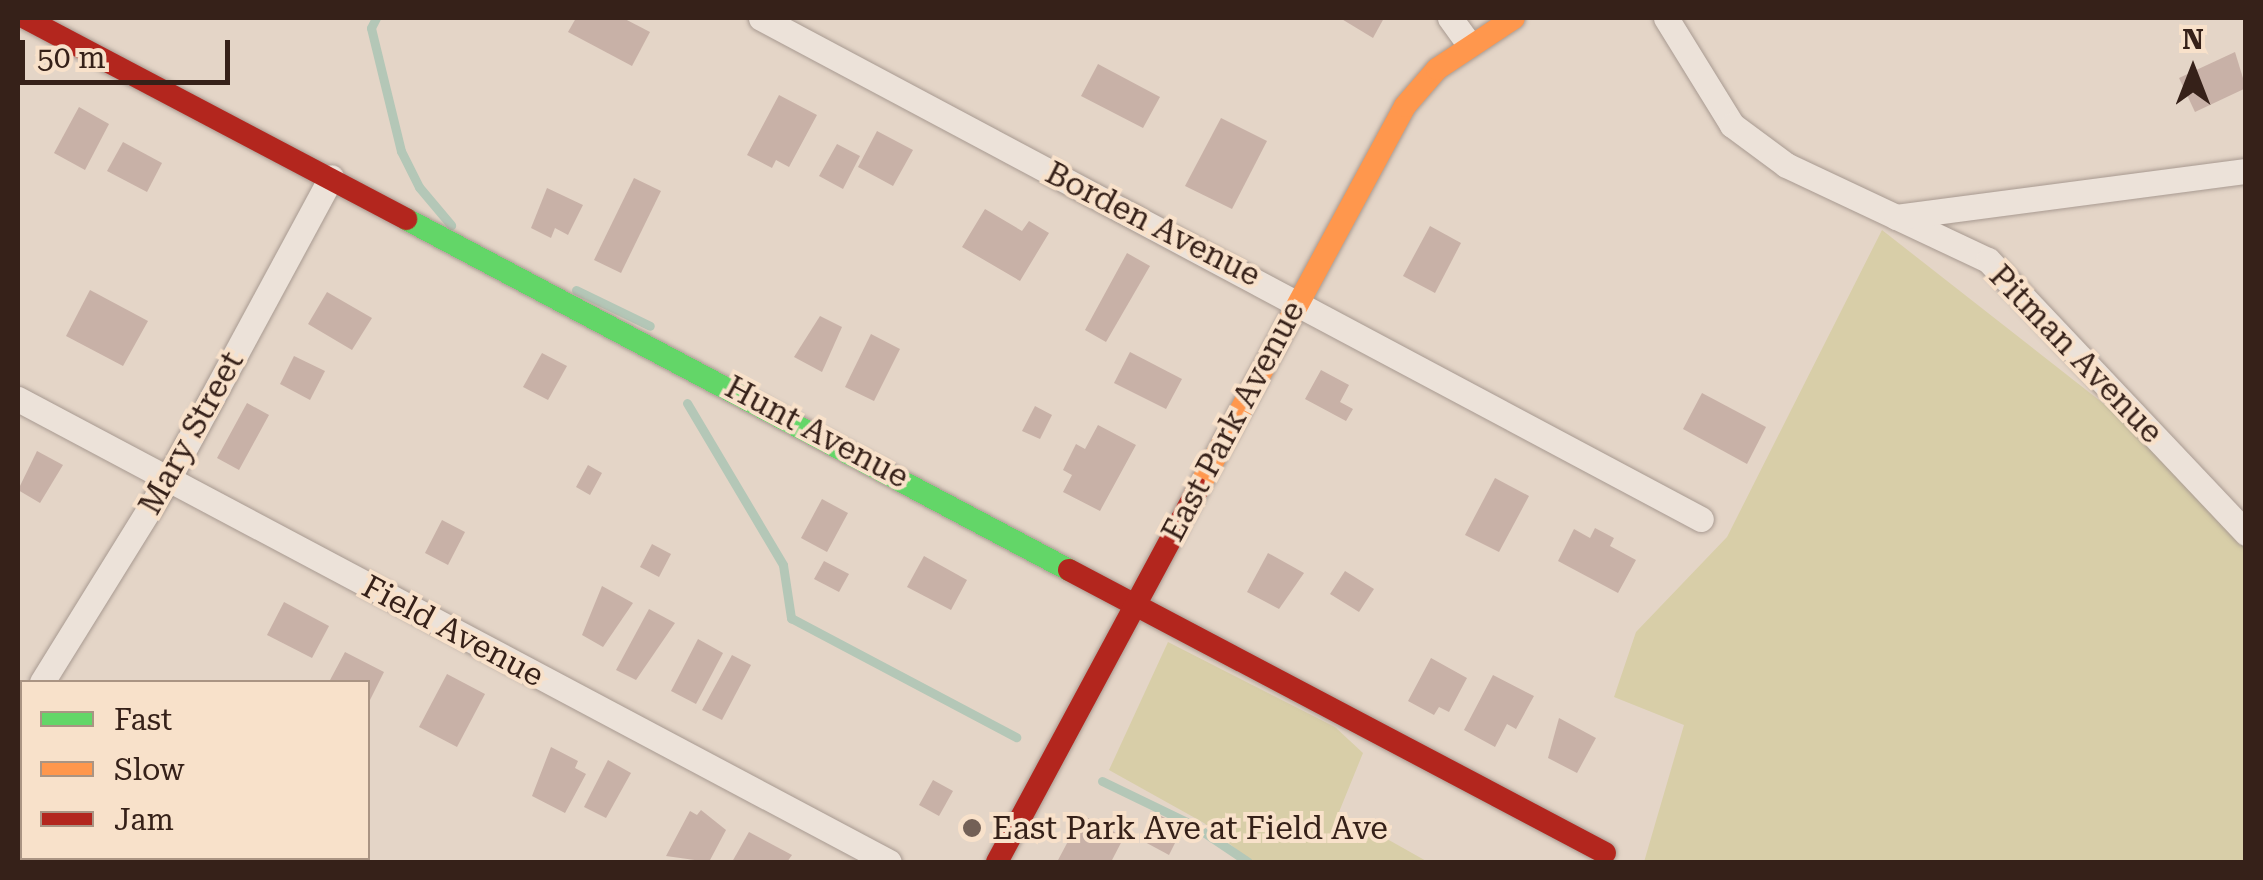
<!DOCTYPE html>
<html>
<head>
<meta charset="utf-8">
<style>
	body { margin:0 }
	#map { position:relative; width:2263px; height:880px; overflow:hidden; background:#e4d5c7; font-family:"Roboto Serif",serif }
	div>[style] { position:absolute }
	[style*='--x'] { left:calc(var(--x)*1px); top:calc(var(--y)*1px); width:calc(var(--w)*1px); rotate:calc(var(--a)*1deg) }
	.green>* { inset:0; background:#d8cea8 }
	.stream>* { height:9px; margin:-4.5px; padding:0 4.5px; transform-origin:4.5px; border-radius:4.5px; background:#b4c7b7 }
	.building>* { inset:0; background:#c8b1a7 }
	.roads { filter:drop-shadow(0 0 2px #a89a91) drop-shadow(0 0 2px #a89a91) }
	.street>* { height:25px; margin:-12.5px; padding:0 12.5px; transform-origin:12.5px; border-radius:12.5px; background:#ece2d9 }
	.fast>* { height:22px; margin:-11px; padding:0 11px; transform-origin:11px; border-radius:11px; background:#63d668 }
	.slow>* { height:22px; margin:-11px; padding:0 11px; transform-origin:11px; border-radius:11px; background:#ff974d }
	.jam>* { height:22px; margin:-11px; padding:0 11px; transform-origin:11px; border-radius:11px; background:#b3261e }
	.dots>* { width:28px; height:28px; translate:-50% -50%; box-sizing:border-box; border:5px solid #f8e1ca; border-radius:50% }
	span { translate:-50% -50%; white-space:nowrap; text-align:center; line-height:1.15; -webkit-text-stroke:8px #f8e1ca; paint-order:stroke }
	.street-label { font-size:32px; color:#362119 }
	.poi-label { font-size:32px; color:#362119 }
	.left { translate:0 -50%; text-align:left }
	.frame { position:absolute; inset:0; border:20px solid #362119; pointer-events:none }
	.legend { position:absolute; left:20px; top:680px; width:350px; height:180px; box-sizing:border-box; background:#f8e1ca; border:2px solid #aa9483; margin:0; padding:12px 18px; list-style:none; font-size:30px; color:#362119 }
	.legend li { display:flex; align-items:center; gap:20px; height:50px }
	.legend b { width:50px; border:2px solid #aa9483 }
	.north { position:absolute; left:2143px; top:20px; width:100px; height:100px; -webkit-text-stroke:8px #f8e1ca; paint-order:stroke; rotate:0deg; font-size:28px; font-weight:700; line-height:40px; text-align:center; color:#362119 }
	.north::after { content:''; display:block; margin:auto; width:35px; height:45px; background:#362119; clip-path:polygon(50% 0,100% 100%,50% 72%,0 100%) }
	.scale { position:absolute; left:20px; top:40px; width:210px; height:45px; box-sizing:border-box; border:5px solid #362119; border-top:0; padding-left:12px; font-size:30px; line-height:35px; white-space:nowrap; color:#362119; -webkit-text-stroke:8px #f8e1ca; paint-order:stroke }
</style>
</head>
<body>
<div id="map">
	<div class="green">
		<i style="clip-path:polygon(1882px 230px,2150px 440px,2245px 547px,2245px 862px,1644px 862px,1684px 725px,1614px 697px,1636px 632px,1727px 537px)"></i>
		<i style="clip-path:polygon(1168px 642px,1335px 727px,1363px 753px,1339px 812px,1428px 862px,1252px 862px,1204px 823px,1109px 770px)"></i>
	</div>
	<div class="stream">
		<i style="--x:376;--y:18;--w:11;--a:117"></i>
		<i style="--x:371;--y:28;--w:127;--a:76.3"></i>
		<i style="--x:401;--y:151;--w:40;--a:63.4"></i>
		<i style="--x:419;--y:187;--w:50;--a:49.9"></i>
		<i style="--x:576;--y:290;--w:82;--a:25.9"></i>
		<i style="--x:687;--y:403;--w:188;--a:59.3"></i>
		<i style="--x:783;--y:565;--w:54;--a:81.4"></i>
		<i style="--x:791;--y:618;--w:255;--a:27.9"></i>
		<i style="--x:1102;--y:781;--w:101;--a:25.8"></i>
		<i style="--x:1193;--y:825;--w:66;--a:33.9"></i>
	</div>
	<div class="building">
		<i style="clip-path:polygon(576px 18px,623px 18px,650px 32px,632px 66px,568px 32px)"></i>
		<i style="clip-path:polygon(1340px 18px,1384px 18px,1373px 38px)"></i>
		<i style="clip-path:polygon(2235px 52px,2246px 88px,2195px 112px,2179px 78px)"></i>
		<i style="clip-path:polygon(1098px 64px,1160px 97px,1143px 128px,1081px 96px)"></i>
		<i style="clip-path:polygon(779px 95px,817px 115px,789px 167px,776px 160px,772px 168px,747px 155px)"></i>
		<i style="clip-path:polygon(79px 107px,109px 124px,85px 170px,54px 153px)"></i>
		<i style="clip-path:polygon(1221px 118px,1267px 141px,1232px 209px,1185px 186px)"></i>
		<i style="clip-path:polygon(877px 131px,913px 150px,893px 186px,858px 167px)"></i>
		<i style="clip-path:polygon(123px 142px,162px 163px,147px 192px,107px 171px)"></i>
		<i style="clip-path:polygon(837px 144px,860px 156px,843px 189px,819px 176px)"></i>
		<i style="clip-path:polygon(634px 178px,661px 191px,621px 273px,594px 260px)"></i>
		<i style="clip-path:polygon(547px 188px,583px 205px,568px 235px,555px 228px,551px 238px,531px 228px)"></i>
		<i style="clip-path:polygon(985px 209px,1022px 231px,1029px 221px,1049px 233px,1020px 281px,962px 247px)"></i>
		<i style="clip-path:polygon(1430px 226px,1461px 243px,1435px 293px,1403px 276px)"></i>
		<i style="clip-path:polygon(1127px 253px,1150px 266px,1106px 342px,1085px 330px)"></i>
		<i style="clip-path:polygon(90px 290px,148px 321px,123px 366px,66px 336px)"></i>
		<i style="clip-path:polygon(327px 292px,372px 318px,352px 350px,308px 324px)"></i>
		<i style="clip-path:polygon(820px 316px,842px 327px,822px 372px,794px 357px)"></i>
		<i style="clip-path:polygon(871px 334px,900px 349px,874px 401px,845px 387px)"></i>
		<i style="clip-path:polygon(1130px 352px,1182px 379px,1166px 409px,1114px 383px)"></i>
		<i style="clip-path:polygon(542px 353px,567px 366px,548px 400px,523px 387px)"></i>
		<i style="clip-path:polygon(294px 356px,325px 371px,310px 400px,280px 384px)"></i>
		<i style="clip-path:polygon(1321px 370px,1349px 385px,1340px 402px,1353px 409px,1346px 421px,1305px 399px)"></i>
		<i style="clip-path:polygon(1702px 393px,1766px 427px,1747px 464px,1683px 429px)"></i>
		<i style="clip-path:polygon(247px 403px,269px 415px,239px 470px,217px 458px)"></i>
		<i style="clip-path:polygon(1035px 406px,1052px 415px,1040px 439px,1022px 431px)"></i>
		<i style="clip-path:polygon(1098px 425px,1136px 445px,1100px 511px,1063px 492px,1072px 475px,1063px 470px,1076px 444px,1085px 449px)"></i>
		<i style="clip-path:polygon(37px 451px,63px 465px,40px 503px,18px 490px)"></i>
		<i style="clip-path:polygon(588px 465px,602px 473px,590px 495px,576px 487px)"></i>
		<i style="clip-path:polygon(1495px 478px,1529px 496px,1499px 552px,1465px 535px)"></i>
		<i style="clip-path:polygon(822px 499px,848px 513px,827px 552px,801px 538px)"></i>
		<i style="clip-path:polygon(442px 520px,465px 532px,448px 565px,425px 553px)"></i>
		<i style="clip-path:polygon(1595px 528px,1614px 538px,1610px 546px,1636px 560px,1618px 593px,1558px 561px,1574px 529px,1590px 538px)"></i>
		<i style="clip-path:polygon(652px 544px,671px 554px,659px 577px,640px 567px)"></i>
		<i style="clip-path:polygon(1268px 553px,1304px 573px,1279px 609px,1247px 592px)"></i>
		<i style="clip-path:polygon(924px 556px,967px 580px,951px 610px,907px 587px)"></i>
		<i style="clip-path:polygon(824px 561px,849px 574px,839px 592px,814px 579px)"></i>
		<i style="clip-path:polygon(1345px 571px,1374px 589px,1359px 612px,1330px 594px)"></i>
		<i style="clip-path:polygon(602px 586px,633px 603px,603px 647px,582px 635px)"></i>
		<i style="clip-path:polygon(284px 602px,329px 626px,312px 658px,267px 635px)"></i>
		<i style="clip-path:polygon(649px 609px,675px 623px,636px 680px,616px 670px)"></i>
		<i style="clip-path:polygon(698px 639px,723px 653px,696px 704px,671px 691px)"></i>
		<i style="clip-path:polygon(345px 652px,384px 672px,368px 704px,368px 682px,329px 682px)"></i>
		<i style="clip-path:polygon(732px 655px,751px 665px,722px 720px,702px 710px)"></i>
		<i style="clip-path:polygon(1431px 658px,1467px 678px,1449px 712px,1439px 707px,1434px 715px,1408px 701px)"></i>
		<i style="clip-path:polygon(447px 674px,485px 694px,457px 747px,419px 727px)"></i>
		<i style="clip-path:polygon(1493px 675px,1534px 696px,1516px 729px,1507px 724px,1495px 747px,1464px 730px)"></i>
		<i style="clip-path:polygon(1559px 718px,1596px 738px,1577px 773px,1548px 758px)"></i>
		<i style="clip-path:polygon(551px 747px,578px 761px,575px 768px,586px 774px,565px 813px,532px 796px)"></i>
		<i style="clip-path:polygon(608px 760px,631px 773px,606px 818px,584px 807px)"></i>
		<i style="clip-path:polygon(933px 780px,953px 791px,939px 816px,919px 805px)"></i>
		<i style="clip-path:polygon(701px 810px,726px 830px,709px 862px,666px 856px,690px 811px,697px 815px)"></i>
		<i style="clip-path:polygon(1157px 814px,1183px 827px,1169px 855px,1143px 841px)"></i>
		<i style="clip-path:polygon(1082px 815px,1124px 837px,1111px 862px,1057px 862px)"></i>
		<i style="clip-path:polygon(749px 832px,792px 855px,787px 862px,732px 862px)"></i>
	</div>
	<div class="roads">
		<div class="street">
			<i style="--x:761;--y:18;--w:1065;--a:28.06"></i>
			<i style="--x:1450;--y:18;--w:32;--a:54"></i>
			<i style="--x:1666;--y:18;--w:126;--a:58.3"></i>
			<i style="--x:1732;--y:125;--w:67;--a:36.5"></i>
			<i style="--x:1786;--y:165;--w:223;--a:25.2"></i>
			<i style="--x:1988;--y:260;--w:376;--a:46.6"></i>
			<i style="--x:1896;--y:217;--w:353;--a:-7.5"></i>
			<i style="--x:18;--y:399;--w:986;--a:27.99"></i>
			<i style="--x:42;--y:682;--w:239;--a:-58.2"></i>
			<i style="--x:168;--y:479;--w:343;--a:-61.6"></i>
			<i style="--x:18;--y:722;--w:9;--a:-63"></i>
			<i style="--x:18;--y:740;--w:5;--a:37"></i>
			<i style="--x:180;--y:858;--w:7;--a:34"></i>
			<i style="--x:152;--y:862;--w:4;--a:-63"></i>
		</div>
		<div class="fast">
			<i style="--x:406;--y:219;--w:750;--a:27.9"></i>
		</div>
		<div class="slow">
			<i style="--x:1198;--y:489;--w:435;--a:-61.6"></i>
			<i style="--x:1405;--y:106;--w:49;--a:-49.1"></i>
			<i style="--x:1437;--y:69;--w:92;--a:-33.5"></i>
		</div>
		<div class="jam">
			<i style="--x:25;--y:18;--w:431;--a:27.8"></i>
			<i style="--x:1069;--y:570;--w:606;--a:27.83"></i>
			<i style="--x:997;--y:862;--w:424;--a:-61.7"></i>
		</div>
	</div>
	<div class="dots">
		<i style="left:972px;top:828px;background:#736056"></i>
	</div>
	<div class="street-label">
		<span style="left:1153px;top:224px;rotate:27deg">Borden Avenue</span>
		<span style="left:2076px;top:354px;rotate:46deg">Pitman Avenue</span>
		<span style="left:1233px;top:421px;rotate:-62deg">East Park Avenue</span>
		<span style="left:817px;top:432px;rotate:28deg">Hunt Avenue</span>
		<span style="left:191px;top:433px;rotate:-61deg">Mary Street</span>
		<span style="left:453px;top:631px;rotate:28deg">Field Avenue</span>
	</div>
	<div class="poi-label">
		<span class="left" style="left:992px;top:828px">East Park Ave at Field Ave</span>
	</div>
	<div class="frame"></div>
	<ul class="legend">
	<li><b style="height:12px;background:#63d668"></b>Fast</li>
	<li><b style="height:12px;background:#ff974d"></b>Slow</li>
	<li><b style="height:12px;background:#b3261e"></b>Jam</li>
	</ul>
	<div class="north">N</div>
	<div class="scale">50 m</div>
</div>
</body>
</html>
